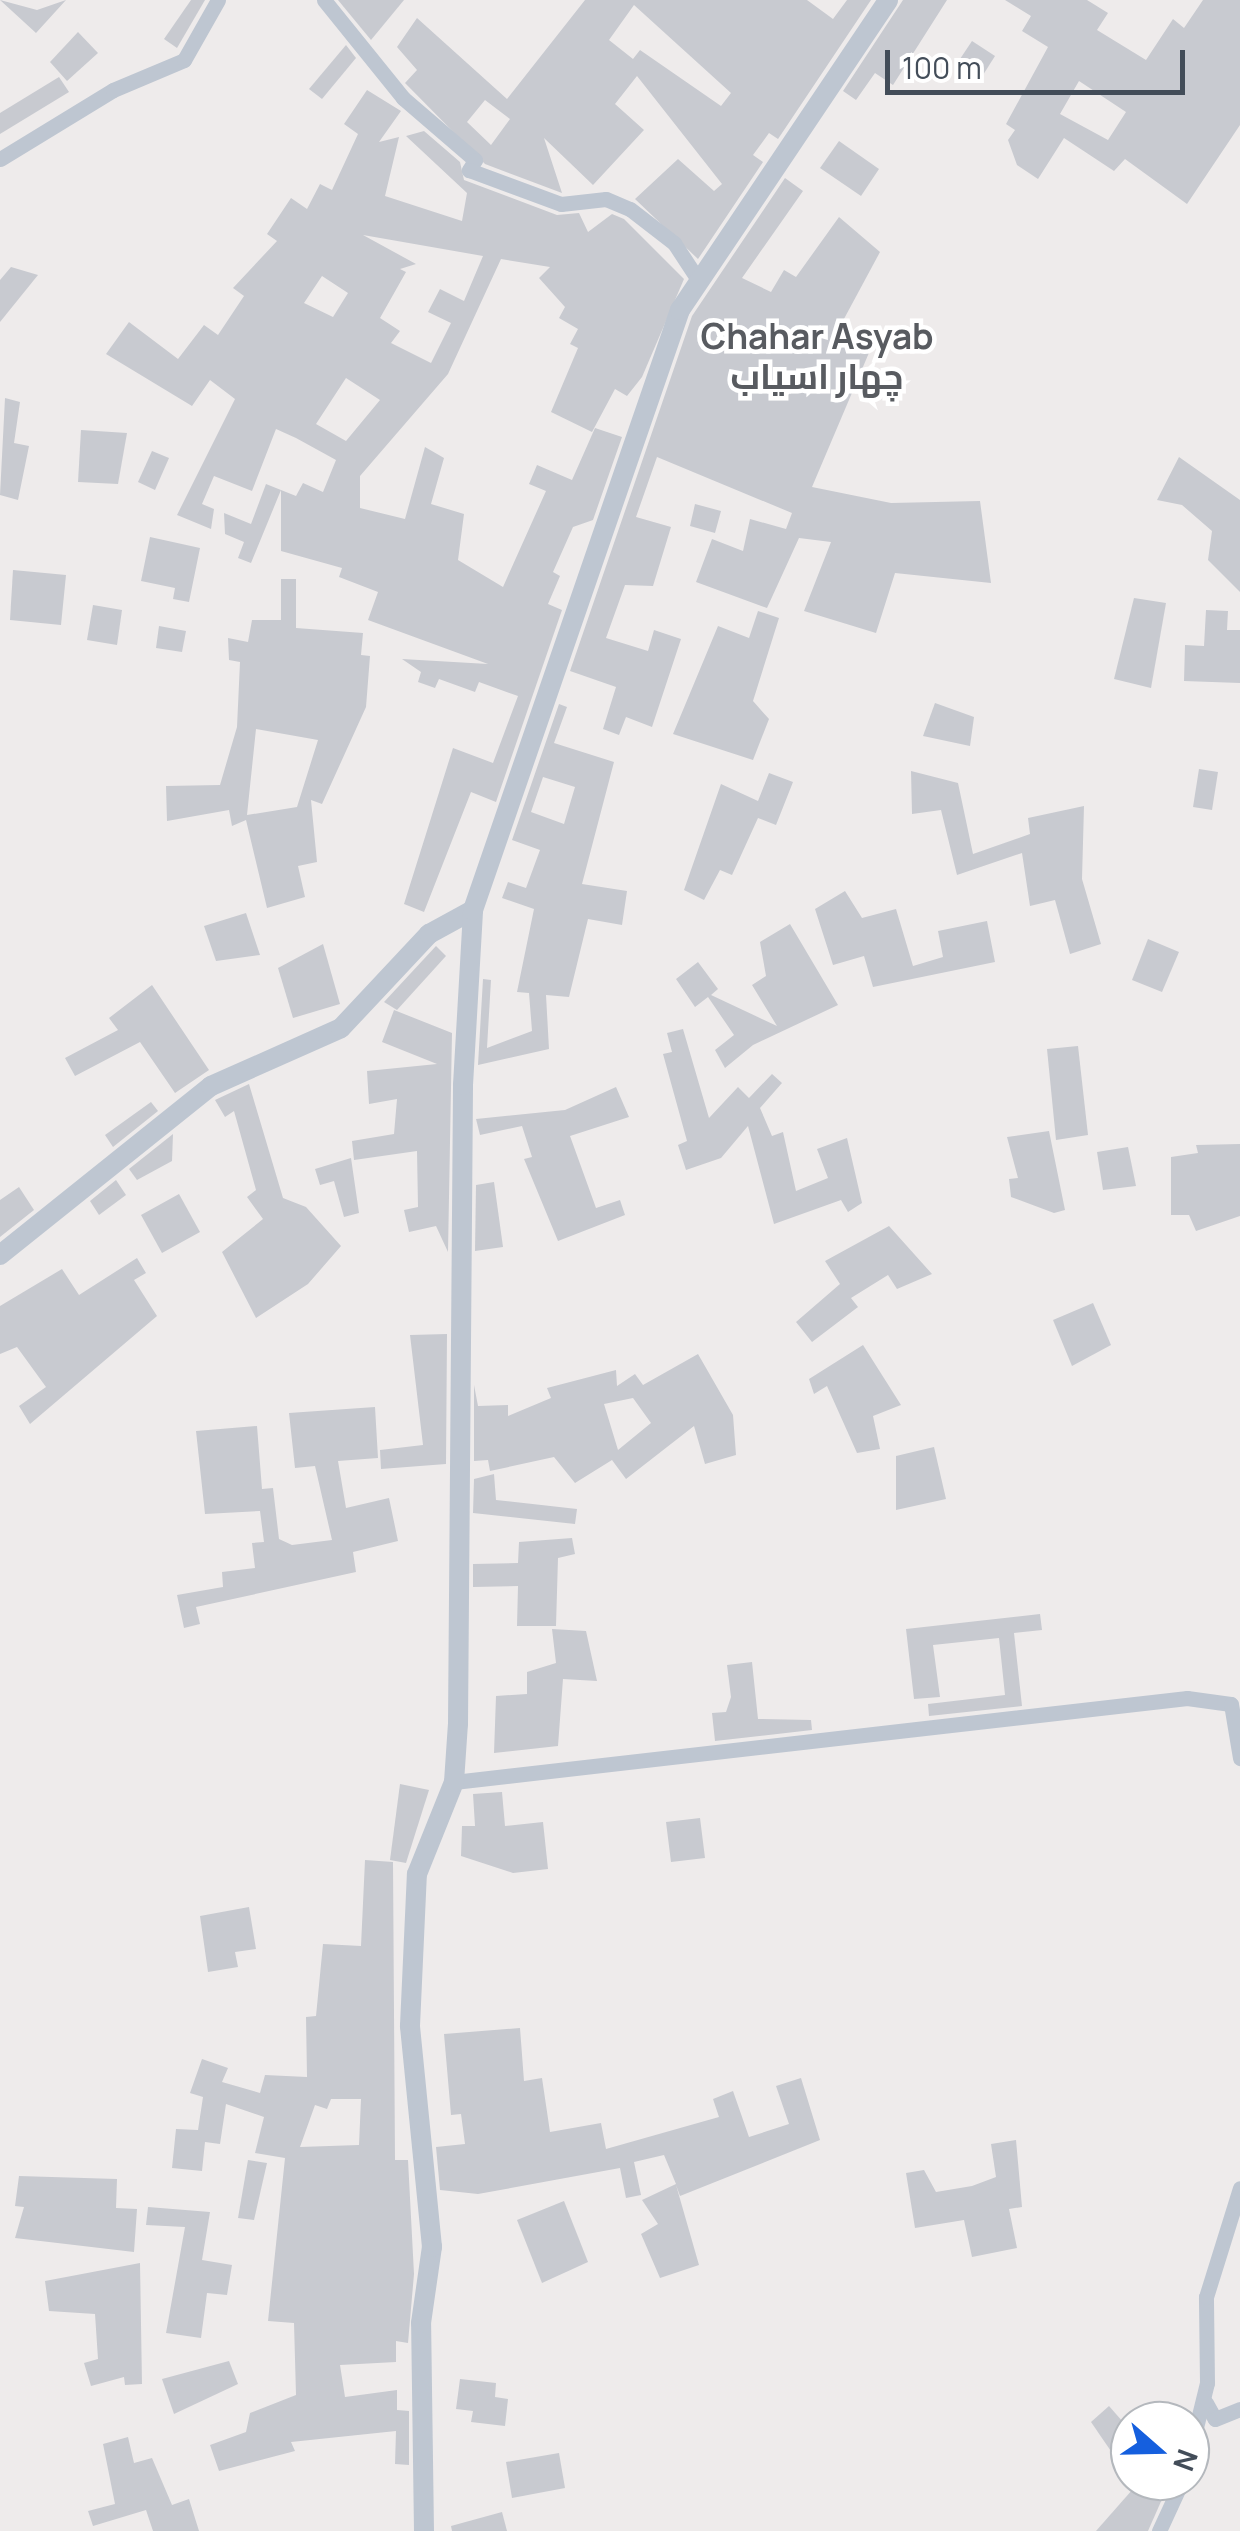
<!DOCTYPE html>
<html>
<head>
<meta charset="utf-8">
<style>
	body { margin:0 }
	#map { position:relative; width:1240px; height:2531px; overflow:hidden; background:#eeebeb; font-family:Manrope,Cairo,sans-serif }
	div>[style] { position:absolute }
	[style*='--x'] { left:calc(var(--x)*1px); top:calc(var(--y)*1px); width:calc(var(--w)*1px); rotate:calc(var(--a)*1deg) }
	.building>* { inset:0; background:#c8cad0 }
	.minor>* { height:15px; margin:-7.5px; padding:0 7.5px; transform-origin:7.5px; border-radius:7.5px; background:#bec6d1 }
	.tertiary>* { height:20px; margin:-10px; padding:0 10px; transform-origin:10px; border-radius:10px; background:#bec6d1 }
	span { translate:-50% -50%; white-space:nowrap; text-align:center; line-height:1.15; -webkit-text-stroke:9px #fff; paint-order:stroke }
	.quarter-label { font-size:35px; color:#585b60; font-weight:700 }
	.north { position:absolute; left:1110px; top:2401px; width:100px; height:100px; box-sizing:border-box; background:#fff; border:2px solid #b4b8bd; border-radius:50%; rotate:110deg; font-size:28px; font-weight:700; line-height:40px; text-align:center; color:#434d59 }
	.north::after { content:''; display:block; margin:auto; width:35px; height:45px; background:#155fde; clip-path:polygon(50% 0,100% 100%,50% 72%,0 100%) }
	.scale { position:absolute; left:885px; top:50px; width:300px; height:45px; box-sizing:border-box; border:5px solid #434d59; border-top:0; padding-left:12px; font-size:30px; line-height:35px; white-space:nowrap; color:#434d59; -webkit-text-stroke:8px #fff; paint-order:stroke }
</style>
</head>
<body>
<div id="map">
	<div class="building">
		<i style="clip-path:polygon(0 0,37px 10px,66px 0,36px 33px)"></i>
		<i style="clip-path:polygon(191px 0,205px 0,177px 48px,164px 39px)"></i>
		<i style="clip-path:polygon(338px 0,404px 0,371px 40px)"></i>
		<i style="clip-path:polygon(evenodd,585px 0,807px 0,833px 19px,847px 0,871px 0,778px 139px,769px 133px,753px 155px,763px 162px,698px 259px,635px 199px,678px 159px,714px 191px,722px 184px,637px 76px,615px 104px,644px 130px,593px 185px,544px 138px,562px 193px,485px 164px,405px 83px,417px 70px,397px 47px,417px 18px,507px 99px,585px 0,634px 5px,731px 93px,721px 106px,640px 50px,633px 59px,609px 40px,634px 5px,585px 0,485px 100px,510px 119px,491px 145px,467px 122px,485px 100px)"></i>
		<i style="clip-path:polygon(903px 0,947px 0,893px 85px,875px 73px,856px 100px,843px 91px)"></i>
		<i style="clip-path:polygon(evenodd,1005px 0,1087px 0,1108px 13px,1097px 30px,1146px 60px,1173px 19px,1184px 28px,1203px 0,1240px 0,1240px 125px,1187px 204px,1125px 159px,1114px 171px,1064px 138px,1038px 179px,1017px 165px,1008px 140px,1015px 130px,1006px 124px,1048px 47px,1022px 31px,1031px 16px,1005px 0,1079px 81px,1126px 112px,1108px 140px,1060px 114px,1079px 81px)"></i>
		<i style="clip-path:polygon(78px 32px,98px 53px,67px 81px,50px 62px)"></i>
		<i style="clip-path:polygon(972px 41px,995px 56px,983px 75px,960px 59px)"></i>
		<i style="clip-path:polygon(346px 45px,356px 58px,322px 99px,309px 89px)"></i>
		<i style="clip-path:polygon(59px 77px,69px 92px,0 134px,0 113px)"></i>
		<i style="clip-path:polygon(evenodd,367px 90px,401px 111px,379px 142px,399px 137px,385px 196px,462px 221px,467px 193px,406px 136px,424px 131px,460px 162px,464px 180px,557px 215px,579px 213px,588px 232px,612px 214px,624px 219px,684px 279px,642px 377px,627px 396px,615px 389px,592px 432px,551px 412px,578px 348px,570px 344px,578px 329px,559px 318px,565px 307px,539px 278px,550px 267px,501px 259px,448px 374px,360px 476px,360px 508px,405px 519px,425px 447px,444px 458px,431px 504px,464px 514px,458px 560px,503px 587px,546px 491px,529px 484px,537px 465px,572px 480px,595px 428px,622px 437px,593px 520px,573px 527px,553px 572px,560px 576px,548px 604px,562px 610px,496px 802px,471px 792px,424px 912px,404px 904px,453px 748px,493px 763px,518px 696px,479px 682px,475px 692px,439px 679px,435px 688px,418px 682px,421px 672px,402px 659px,488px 664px,368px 620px,378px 592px,339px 577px,342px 568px,281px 551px,281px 490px,251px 563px,238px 558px,244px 542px,225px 534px,224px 513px,251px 524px,266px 484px,296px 496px,303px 483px,323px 492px,336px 460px,296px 438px,276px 429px,252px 491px,214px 476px,202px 504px,214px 509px,211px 529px,177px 515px,235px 399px,210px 380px,192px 406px,106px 354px,129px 322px,178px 359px,204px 325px,218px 335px,244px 296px,233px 288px,277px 241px,267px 234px,291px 198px,307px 209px,320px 184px,332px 190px,358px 134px,344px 124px,367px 90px,363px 235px,483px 256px,464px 301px,440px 289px,428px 312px,451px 323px,431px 363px,391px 343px,400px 331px,380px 318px,406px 272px,400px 269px,416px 264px,363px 235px,367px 90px,322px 276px,348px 293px,333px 317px,304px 303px,322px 276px,367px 90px,346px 378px,380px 400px,346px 441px,316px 424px,346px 378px)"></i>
		<i style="clip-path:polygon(839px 141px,879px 169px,861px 196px,820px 168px)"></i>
		<i style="clip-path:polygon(785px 178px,803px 191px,742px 278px,771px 292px,784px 270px,796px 277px,839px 217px,880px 252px,838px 330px,871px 348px,812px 487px,891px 503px,980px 501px,991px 583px,895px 573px,876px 633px,804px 611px,831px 542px,799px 538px,767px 608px,696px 582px,712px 539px,743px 551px,750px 519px,786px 529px,792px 513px,657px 457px,636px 517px,671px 527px,653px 586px,625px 585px,606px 638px,648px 651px,654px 630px,681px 639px,652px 727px,626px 717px,619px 735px,603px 729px,616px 687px,570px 671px,692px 316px)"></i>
		<i style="clip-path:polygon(11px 267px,38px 275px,0 322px,0 280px)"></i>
		<i style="clip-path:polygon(5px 398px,20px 402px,14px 443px,29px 446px,18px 500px,0 495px)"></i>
		<i style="clip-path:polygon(81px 430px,127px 433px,118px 484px,78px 482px)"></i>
		<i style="clip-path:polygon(152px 451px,169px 458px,155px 490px,138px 482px)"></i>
		<i style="clip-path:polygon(1179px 457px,1240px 500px,1240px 592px,1208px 560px,1212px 531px,1182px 505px,1157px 500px)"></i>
		<i style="clip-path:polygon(695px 504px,721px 511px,715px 533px,690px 526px)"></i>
		<i style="clip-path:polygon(150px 537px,200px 548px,189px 602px,173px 599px,175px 588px,141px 581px)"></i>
		<i style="clip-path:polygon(13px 570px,66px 575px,61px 625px,10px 620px)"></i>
		<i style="clip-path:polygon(evenodd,281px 579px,296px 579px,296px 628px,363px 633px,361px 655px,370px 656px,366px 707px,322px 804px,311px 800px,317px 862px,298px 866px,305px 897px,267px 908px,246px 820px,232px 826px,229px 810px,167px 821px,166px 786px,220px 785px,237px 727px,240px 662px,229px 660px,228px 638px,248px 642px,252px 620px,281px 620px,281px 579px,256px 729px,318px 740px,297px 807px,247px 815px,256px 729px)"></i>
		<i style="clip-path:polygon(1134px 598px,1166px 603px,1151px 688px,1114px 679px)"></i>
		<i style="clip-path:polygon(93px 605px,122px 610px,117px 645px,87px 640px)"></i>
		<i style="clip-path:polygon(1206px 610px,1228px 611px,1227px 630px,1240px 630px,1240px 683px,1184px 681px,1185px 645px,1204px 646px)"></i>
		<i style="clip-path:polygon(758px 611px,779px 618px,753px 701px,769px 719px,753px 760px,673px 734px,718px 626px,749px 638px)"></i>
		<i style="clip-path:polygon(159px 626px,186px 631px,182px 652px,156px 648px)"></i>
		<i style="clip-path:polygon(935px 703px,974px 717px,970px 746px,923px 736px)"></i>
		<i style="clip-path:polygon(evenodd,559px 704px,567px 707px,554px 743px,614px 762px,582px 884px,627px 891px,622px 925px,588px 919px,569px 997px,546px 995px,549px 1049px,478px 1065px,483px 979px,491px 980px,487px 1048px,532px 1031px,529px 993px,517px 992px,534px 909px,502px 898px,508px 882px,526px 888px,540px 850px,512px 840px,559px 704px,543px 777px,575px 787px,564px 824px,531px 812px,543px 777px)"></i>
		<i style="clip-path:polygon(1199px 769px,1218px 772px,1212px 810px,1193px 807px)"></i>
		<i style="clip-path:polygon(911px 771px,958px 783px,973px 854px,1030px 834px,1028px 818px,1084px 806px,1082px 879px,1101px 944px,1070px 954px,1055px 900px,1030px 906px,1022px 853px,957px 875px,941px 810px,912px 814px)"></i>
		<i style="clip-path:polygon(769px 773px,793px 782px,776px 825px,758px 818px,732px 875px,720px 870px,704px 900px,684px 890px,721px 784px,758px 801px)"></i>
		<i style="clip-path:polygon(845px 891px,862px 918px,896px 909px,913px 966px,943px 957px,938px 931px,987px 921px,995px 962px,873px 987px,864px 956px,833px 965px,815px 909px)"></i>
		<i style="clip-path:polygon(246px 913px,260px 955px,216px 961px,204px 926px)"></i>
		<i style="clip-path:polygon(790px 924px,838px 1005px,753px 1045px,725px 1068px,715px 1050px,734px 1035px,708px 997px,695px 1007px,676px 979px,698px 962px,718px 989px,711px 995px,777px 1026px,752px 985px,766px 976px,760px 942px)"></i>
		<i style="clip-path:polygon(1148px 939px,1179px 952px,1162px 992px,1132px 980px)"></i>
		<i style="clip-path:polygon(323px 944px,340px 1004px,293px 1018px,278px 968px)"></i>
		<i style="clip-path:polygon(436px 946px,446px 956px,397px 1010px,384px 1002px)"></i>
		<i style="clip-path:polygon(152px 985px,209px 1070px,175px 1093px,140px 1042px,75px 1076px,65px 1058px,118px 1030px,109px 1018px)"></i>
		<i style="clip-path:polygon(394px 1010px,452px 1033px,448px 1252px,436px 1226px,409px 1232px,404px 1210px,418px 1207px,417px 1151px,354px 1160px,352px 1141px,394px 1134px,397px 1099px,369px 1104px,367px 1071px,437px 1064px,382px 1042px)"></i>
		<i style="clip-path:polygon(683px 1029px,709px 1118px,738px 1087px,749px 1098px,772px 1074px,782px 1083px,760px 1108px,772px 1136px,783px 1132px,796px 1191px,828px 1178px,817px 1149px,847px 1138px,862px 1203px,848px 1212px,841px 1200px,774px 1224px,748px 1126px,721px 1158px,686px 1170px,678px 1145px,687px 1141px,663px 1054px,672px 1052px,667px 1033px)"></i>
		<i style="clip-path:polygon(1078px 1046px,1088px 1135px,1056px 1140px,1047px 1049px)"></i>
		<i style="clip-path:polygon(249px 1084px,283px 1198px,306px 1207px,341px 1246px,308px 1284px,256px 1318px,222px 1252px,263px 1219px,247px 1197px,256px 1190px,234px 1111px,225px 1117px,215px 1100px)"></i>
		<i style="clip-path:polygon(616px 1087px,629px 1117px,570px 1136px,596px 1208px,620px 1200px,625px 1215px,558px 1241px,524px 1159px,532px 1157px,522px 1126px,480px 1135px,476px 1119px,565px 1110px)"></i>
		<i style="clip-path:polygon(151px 1102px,158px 1111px,113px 1147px,105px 1135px)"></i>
		<i style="clip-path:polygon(1049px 1131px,1065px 1210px,1054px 1213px,1011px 1197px,1009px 1179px,1018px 1178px,1007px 1137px)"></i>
		<i style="clip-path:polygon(173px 1134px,172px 1161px,137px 1180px,129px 1169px)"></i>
		<i style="clip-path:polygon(1240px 1144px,1240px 1216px,1196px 1231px,1189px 1215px,1171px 1215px,1171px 1157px,1198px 1153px,1196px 1145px)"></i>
		<i style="clip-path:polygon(1128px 1147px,1136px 1186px,1103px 1190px,1097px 1152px)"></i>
		<i style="clip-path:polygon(351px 1158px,359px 1213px,344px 1217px,334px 1181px,320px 1185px,315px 1169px)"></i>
		<i style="clip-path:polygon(116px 1180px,126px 1195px,99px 1215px,90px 1201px)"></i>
		<i style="clip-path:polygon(494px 1182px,503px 1247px,475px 1251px,476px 1185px)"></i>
		<i style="clip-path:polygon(19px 1187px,34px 1210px,0 1237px,0 1200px)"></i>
		<i style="clip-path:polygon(179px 1194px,200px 1232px,162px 1253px,141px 1215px)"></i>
		<i style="clip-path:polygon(889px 1226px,932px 1274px,897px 1289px,888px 1275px,851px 1298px,858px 1307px,812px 1342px,796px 1322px,840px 1284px,825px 1261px)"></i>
		<i style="clip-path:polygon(137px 1258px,146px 1273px,134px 1280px,157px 1316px,30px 1424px,19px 1406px,46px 1387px,17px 1347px,0 1354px,0 1306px,62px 1269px,79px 1295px)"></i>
		<i style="clip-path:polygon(1093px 1303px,1111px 1345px,1072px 1366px,1053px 1320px)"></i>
		<i style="clip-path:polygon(447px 1334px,446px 1464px,381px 1469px,380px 1450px,423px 1445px,410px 1335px)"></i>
		<i style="clip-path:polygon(863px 1345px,901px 1405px,873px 1416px,880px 1449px,857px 1453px,827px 1386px,814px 1394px,809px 1379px)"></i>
		<i style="clip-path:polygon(evenodd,698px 1354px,733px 1415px,736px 1455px,705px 1464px,694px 1426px,626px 1479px,612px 1460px,575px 1483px,554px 1457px,490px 1471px,488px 1460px,474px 1461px,474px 1385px,478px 1406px,508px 1405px,508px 1416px,551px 1398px,547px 1388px,616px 1370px,617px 1386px,635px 1374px,643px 1385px,698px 1354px,633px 1398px,651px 1423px,618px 1450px,604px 1404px,633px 1398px)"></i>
		<i style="clip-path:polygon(375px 1407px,378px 1458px,338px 1461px,346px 1508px,389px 1498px,398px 1541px,353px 1552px,356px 1572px,196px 1607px,200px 1624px,184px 1628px,177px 1595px,223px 1587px,222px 1572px,255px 1568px,252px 1543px,264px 1542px,260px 1511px,205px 1514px,196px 1431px,257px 1426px,262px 1489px,273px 1488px,279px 1539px,292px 1545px,332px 1540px,315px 1466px,295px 1468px,289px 1413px)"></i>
		<i style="clip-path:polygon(934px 1447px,946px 1499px,896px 1510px,896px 1456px)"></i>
		<i style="clip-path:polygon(494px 1474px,496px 1500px,577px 1509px,575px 1524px,473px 1513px,474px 1479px)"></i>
		<i style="clip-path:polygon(572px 1538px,575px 1554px,558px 1558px,556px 1626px,517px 1626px,518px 1586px,473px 1587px,473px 1564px,518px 1563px,519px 1542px)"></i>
		<i style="clip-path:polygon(1040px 1614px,1042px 1630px,1014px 1633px,1022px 1706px,929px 1716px,928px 1704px,1005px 1695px,999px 1638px,933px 1645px,940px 1697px,914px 1699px,906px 1629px)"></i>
		<i style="clip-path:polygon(552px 1629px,586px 1631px,597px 1681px,563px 1679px,558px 1746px,494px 1753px,496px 1696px,527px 1694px,527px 1672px,556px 1663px)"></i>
		<i style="clip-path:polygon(752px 1662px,758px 1719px,811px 1720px,812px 1730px,715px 1741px,712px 1713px,726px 1712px,731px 1697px,727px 1665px)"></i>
		<i style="clip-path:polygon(400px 1784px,429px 1790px,406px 1863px,390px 1860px)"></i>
		<i style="clip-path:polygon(502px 1792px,505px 1826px,543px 1822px,548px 1869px,513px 1873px,461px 1856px,462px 1826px,475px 1826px,473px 1794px)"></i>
		<i style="clip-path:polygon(700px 1818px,705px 1858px,671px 1862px,666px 1822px)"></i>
		<i style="clip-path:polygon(evenodd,365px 1860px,393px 1862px,395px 2160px,408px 2160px,414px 2274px,408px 2343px,396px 2341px,396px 2362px,340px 2365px,345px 2397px,397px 2390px,397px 2410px,409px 2411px,409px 2465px,395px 2464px,396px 2431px,291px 2442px,295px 2451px,219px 2471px,210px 2445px,246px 2432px,250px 2413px,296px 2395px,294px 2323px,268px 2321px,285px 2158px,255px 2153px,264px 2117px,226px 2104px,220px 2144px,205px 2142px,202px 2171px,172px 2168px,176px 2129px,198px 2130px,203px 2097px,190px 2093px,202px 2059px,228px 2068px,222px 2082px,260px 2093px,265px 2075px,307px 2077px,306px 2017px,316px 2016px,323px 1944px,361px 1946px,365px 1860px,331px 2099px,361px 2099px,359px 2145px,300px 2147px,315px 2105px,327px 2109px,331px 2099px)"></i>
		<i style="clip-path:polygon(249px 1907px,256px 1949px,235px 1952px,238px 1967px,208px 1972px,200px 1916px)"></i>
		<i style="clip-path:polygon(520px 2028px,524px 2081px,542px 2078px,550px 2132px,601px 2123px,606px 2149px,719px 2117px,713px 2099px,733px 2091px,749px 2137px,789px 2124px,776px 2086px,801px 2078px,820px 2140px,680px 2196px,676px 2185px,699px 2265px,660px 2278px,641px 2234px,658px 2224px,642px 2200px,676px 2184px,664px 2155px,634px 2162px,641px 2195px,626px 2198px,620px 2168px,478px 2194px,440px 2190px,436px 2147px,465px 2144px,461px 2114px,451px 2115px,444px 2034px)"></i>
		<i style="clip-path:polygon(1016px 2140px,1022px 2207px,1009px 2209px,1017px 2248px,972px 2257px,964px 2220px,915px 2228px,906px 2173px,924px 2170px,936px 2192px,972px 2186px,996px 2177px,991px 2144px)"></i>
		<i style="clip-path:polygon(248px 2160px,267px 2163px,254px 2220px,238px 2218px)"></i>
		<i style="clip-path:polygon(19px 2176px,117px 2179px,116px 2208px,137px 2209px,134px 2252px,15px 2238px,24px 2207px,15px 2206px)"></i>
		<i style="clip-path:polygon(564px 2201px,588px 2262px,542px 2283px,517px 2220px)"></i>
		<i style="clip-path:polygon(148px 2207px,210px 2212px,202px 2260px,232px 2265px,227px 2295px,207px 2293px,201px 2338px,166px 2333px,185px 2227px,146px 2225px)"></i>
		<i style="clip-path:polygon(140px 2263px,142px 2384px,125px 2385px,124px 2377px,91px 2386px,84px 2363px,98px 2359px,95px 2314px,49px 2311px,45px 2281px)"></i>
		<i style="clip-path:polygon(229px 2361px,238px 2384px,174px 2414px,162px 2379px)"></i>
		<i style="clip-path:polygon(460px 2379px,496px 2383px,495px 2397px,508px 2399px,505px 2426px,471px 2422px,473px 2411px,456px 2409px)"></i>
		<i style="clip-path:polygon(1109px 2406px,1130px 2430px,1130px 2479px,1091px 2422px)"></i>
		<i style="clip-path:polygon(128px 2437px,134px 2463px,152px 2458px,172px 2505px,189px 2499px,199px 2531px,153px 2531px,146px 2510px,93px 2526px,88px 2511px,115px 2504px,103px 2444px)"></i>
		<i style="clip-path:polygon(559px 2453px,565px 2488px,512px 2498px,506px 2462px)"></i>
		<i style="clip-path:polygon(1140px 2481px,1170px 2481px,1148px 2531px,1096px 2531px)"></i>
		<i style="clip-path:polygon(502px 2512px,507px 2531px,452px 2531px,451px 2526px)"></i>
	</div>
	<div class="minor">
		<i style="--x:324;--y:0;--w:126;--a:51.1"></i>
		<i style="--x:403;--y:98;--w:95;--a:40.7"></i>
		<i style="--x:475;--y:160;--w:12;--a:121"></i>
		<i style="--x:469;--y:170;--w:98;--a:20.3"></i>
		<i style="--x:561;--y:204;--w:45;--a:-6.3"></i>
		<i style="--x:606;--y:199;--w:26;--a:23"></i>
		<i style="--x:630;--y:209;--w:56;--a:37.7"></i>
		<i style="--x:674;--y:243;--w:45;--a:56.7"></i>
		<i style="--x:0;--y:159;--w:132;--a:-31.4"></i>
		<i style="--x:113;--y:90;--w:77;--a:-22.9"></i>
		<i style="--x:184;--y:60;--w:69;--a:-60.5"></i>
		<i style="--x:454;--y:1782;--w:738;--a:-6.54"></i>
		<i style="--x:1187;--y:1698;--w:44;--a:7.8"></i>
		<i style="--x:1231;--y:1704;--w:55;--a:80.5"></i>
		<i style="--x:1206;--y:2403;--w:18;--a:61"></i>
		<i style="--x:1215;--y:2419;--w:27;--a:-22"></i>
		<i style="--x:1190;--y:2452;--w:71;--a:-76.2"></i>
		<i style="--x:1207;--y:2383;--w:86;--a:-90.7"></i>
		<i style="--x:1206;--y:2297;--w:114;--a:-72.7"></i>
		<i style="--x:1159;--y:2531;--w:55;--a:-65.3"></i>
	</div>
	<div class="tertiary">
		<i style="--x:0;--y:1255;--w:270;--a:-38.7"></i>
		<i style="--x:211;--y:1086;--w:142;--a:-24"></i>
		<i style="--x:341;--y:1028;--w:129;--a:-46.9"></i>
		<i style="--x:429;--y:934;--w:50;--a:-28.6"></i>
		<i style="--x:424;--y:2531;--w:208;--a:-90.8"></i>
		<i style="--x:421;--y:2323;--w:77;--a:-81.8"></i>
		<i style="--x:432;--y:2247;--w:222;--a:-95.7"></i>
		<i style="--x:410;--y:2026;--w:152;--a:-87.4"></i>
		<i style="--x:417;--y:1874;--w:99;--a:-68.1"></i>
		<i style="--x:454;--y:1782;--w:58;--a:-86.1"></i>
		<i style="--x:458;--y:1724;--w:639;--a:-89.55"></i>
		<i style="--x:463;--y:1085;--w:175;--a:-86.7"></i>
		<i style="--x:473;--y:910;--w:635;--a:-70.97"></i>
		<i style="--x:680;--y:310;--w:373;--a:-56.1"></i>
	</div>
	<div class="quarter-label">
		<span style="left:817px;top:356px">Chahar Asyab<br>چهار اسیاب</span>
	</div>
	<div class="north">N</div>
	<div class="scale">100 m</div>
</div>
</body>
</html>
